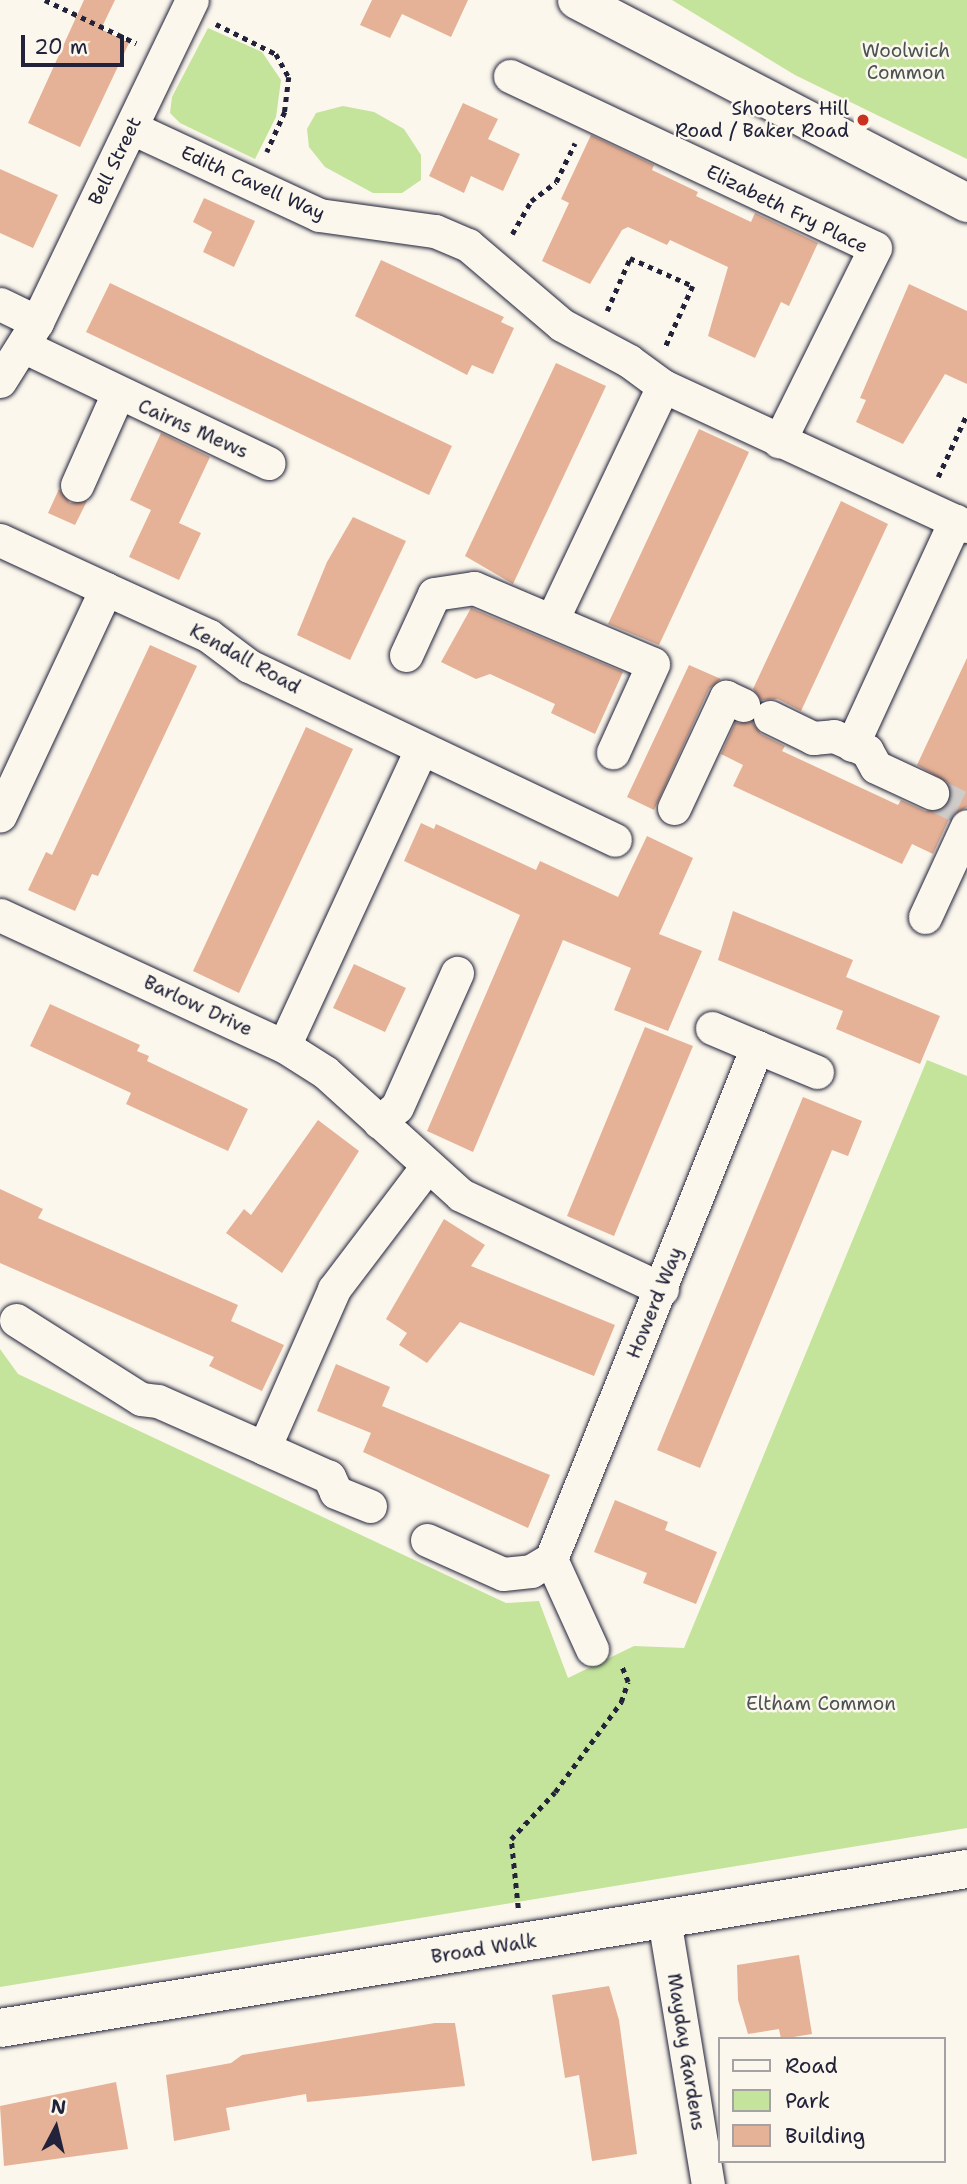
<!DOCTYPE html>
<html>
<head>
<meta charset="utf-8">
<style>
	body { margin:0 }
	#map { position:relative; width:967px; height:2184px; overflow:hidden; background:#fbf7ec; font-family:"Shantell Sans",sans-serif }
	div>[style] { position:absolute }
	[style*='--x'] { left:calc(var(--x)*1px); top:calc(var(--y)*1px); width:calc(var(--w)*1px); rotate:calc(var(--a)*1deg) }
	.green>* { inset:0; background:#c4e39b }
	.building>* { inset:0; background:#e5b297 }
	.minor-tunnel>* { height:33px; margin-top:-16.5px; transform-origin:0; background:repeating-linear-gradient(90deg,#d0ccc9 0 33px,transparent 0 50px) }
	.path>* { height:4.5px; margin-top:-2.25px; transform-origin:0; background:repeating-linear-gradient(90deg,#22223b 0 5px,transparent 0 10px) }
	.roads { filter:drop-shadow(0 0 2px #22223b) drop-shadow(0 0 2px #22223b) }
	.minor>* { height:33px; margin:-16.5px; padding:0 16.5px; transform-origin:16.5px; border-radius:16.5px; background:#fbf7ec }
	.tertiary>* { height:38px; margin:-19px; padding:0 19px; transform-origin:19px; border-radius:19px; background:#fbf7ec }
	.primary>* { height:38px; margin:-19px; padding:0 19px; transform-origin:19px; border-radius:19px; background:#fbf7ec }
	.dots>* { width:19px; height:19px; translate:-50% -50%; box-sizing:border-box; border:4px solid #fbf7ec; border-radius:50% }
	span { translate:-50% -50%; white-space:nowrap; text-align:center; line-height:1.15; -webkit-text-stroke:5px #fbf7ec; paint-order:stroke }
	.park-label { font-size:19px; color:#4a5253 }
	.poi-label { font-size:19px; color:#22223b }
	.right { translate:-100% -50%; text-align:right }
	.street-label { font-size:19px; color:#22223b }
	.legend { position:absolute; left:718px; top:2037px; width:228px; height:126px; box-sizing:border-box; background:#fbf7ec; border:2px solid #a4a2a5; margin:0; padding:9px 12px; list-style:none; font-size:21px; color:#22223b }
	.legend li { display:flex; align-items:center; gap:14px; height:35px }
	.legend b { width:35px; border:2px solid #a4a2a5 }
	.north { position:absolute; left:21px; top:2093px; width:70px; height:70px; -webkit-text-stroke:5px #fbf7ec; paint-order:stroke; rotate:7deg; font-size:19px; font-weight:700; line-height:28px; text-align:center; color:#22223b }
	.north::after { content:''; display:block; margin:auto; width:24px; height:32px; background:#22223b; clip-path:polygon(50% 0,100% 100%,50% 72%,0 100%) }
	.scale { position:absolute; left:21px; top:35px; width:103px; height:32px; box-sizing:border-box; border:4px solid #22223b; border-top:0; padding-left:9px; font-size:21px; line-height:24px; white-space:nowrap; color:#22223b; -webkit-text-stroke:5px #fbf7ec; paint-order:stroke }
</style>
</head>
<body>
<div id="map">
	<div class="green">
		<i style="clip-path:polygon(672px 0,967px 0,967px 159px,795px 75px)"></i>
		<i style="clip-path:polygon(208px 28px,262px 52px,281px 80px,276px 117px,255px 159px,180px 123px,170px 113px,172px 97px)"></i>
		<i style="clip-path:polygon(343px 106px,374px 112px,404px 129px,421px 155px,421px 180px,402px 193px,373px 193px,325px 167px,309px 147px,307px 129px,316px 113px)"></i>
		<i style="clip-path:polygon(927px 1060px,967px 1076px,967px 1828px,0 1987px,0 1349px,18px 1374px,506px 1603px,539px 1601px,568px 1678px,634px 1646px,684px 1648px)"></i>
	</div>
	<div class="building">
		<i style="clip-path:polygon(84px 0,115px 0,101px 29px,129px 43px,80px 147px,28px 123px)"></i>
		<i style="clip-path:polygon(372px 0,468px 0,451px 37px,402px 14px,390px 38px,360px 25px)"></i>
		<i style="clip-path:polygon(463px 103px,498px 119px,488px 139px,520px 154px,503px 191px,471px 176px,464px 193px,429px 176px)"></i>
		<i style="clip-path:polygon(591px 135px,654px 165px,652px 170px,698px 192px,696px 196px,751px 222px,755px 213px,818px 243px,789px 306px,781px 302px,755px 358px,708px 336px,728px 267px,670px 240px,667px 245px,628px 227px,622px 230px,590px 284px,542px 261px,569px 203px,561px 199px)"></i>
		<i style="clip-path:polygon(0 169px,58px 195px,33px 248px,0 233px)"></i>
		<i style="clip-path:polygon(204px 198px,255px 221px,234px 267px,203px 252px,212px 232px,193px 222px)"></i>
		<i style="clip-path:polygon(381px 260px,504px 317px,501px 322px,514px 328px,493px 374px,472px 365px,467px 375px,355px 316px)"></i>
		<i style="clip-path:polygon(110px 283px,452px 446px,429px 495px,86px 332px)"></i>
		<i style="clip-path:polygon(909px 284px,967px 311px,967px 384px,945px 374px,903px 444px,856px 422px,866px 400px,860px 398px)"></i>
		<i style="clip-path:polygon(556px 363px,606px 386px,513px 584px,465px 556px)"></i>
		<i style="clip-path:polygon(699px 429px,749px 452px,659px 645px,608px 624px)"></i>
		<i style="clip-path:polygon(161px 433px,210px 457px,179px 523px,201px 533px,179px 580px,129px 557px,151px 510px,130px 500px)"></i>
		<i style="clip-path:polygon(59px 489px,70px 503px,87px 501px,75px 525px,48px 513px)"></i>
		<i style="clip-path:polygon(841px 501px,888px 524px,801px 711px,778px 699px,761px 700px,753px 689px)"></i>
		<i style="clip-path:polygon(353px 517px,406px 541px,350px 660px,297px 635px,327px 562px)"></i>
		<i style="clip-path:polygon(471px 608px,623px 672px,595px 734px,551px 713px,555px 704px,490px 674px,476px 679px,441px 662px)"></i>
		<i style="clip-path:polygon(150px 645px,197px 666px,98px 876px,92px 874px,75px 911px,28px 890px,46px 852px,52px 855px)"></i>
		<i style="clip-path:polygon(967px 658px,967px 807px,950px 817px,933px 854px,912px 844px,902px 864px,733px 786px,743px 765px,721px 754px,735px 723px,752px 722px,761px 734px,785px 746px,782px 751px,898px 805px,901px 800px,925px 811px,942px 809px,950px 800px,948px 783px,917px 765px)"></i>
		<i style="clip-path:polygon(689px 665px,721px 679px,709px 689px,654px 810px,627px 797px)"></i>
		<i style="clip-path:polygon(306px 727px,353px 749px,239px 993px,193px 971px)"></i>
		<i style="clip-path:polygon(421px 823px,434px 829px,436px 824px,536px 870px,540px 861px,618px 897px,647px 836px,693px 858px,659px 934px,702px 951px,668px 1031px,614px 1010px,631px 968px,563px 940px,473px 1152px,427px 1131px,520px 915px,404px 861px)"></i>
		<i style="clip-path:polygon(733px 911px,853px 960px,846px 977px,940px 1016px,920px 1064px,836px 1029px,843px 1011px,718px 960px)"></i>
		<i style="clip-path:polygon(354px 964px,406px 988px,385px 1032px,333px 1008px)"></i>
		<i style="clip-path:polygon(50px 1004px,140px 1045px,137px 1051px,149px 1056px,147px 1061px,248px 1109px,228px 1151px,126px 1104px,131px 1093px,30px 1046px)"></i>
		<i style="clip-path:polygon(645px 1027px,693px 1046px,614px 1236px,567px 1216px)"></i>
		<i style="clip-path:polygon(803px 1097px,862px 1121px,848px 1156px,832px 1150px,700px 1468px,657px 1450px)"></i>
		<i style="clip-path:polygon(318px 1120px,359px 1151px,282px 1273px,226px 1233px,244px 1209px,251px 1215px)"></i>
		<i style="clip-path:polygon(0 1189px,43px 1209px,38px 1218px,238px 1305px,231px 1321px,284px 1345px,262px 1391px,209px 1366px,214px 1357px,0 1263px)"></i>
		<i style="clip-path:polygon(444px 1219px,485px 1245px,471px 1266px,615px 1325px,594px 1376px,460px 1322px,427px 1363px,399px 1345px,407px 1333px,386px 1319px)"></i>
		<i style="clip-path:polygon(336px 1364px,390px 1387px,382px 1406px,550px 1475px,528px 1528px,363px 1452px,371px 1433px,317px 1411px)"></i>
		<i style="clip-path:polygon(615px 1500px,668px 1522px,665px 1530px,717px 1552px,696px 1604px,643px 1583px,647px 1573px,594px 1552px)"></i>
		<i style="clip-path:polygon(799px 1955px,812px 2034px,781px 2039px,779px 2029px,748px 2034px,738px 2000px,737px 1965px)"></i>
		<i style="clip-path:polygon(609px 1986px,619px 2020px,637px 2154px,592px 2161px,579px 2075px,565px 2078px,552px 1995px)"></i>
		<i style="clip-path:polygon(435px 2023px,455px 2023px,465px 2086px,307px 2102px,306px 2094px,226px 2108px,230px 2130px,174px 2141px,166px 2075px,231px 2063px,242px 2055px)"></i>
		<i style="clip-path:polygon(116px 2082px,128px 2149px,4px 2166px,0 2106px)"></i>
	</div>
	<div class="minor-tunnel">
		<i style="--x:932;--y:793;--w:30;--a:26"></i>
	</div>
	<div class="path">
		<i style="--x:45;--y:0;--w:101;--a:25.3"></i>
		<i style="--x:216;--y:24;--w:67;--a:26.6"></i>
		<i style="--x:276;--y:54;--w:26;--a:61"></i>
		<i style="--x:289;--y:77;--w:35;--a:97"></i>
		<i style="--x:285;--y:112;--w:44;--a:114.2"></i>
		<i style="--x:512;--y:234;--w:38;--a:-60"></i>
		<i style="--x:531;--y:201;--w:31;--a:-37"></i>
		<i style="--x:556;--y:182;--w:43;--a:-64"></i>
		<i style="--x:607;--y:311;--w:58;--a:-66.5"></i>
		<i style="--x:630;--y:258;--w:69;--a:24"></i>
		<i style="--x:693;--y:286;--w:68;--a:114.3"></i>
		<i style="--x:938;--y:477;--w:69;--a:-65.3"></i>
		<i style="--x:518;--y:1908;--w:69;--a:-95.8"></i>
		<i style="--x:511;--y:1839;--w:64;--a:-46.9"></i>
		<i style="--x:555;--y:1792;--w:112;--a:-53.7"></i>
		<i style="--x:621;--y:1702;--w:21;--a:-71"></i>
		<i style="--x:628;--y:1682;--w:18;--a:-112"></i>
	</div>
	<div class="roads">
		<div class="minor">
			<i style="--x:510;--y:76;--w:403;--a:25.2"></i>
			<i style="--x:875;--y:248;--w:216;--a:116.4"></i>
			<i style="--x:132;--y:128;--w:206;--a:24.9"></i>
			<i style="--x:319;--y:215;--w:117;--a:7.9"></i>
			<i style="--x:435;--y:231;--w:36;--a:23"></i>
			<i style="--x:468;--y:245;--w:123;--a:40.4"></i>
			<i style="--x:562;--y:325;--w:76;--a:28.2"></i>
			<i style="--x:629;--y:361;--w:42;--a:36.3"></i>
			<i style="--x:663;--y:386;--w:322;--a:24.8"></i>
			<i style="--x:0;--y:304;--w:41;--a:25.9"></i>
			<i style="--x:23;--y:346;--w:272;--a:25.5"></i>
			<i style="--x:0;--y:381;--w:70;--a:-57.9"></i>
			<i style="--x:37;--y:322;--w:357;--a:-64.3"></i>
			<i style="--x:77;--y:485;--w:98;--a:-66"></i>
			<i style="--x:0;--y:540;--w:117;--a:24.8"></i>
			<i style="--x:106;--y:589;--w:250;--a:115.1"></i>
			<i style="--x:106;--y:589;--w:113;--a:24.5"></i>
			<i style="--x:209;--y:636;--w:50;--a:36.9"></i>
			<i style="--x:249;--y:666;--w:405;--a:25.4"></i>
			<i style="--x:552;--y:620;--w:259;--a:-64.6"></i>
			<i style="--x:406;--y:655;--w:67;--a:-65.3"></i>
			<i style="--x:434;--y:594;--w:40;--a:-8.5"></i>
			<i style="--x:474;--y:588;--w:194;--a:23"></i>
			<i style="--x:653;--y:664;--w:97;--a:114.4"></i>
			<i style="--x:770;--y:717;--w:48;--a:26"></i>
			<i style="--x:813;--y:738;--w:21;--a:-5"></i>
			<i style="--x:834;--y:736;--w:36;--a:24"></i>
			<i style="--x:867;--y:751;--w:18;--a:61"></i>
			<i style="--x:876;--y:767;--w:62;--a:24.9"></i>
			<i style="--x:852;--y:745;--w:247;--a:-65.3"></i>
			<i style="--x:955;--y:521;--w:13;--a:23"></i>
			<i style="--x:674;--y:808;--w:123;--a:-64.9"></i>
			<i style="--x:726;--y:697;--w:19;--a:25"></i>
			<i style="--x:0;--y:915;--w:313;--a:24.8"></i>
			<i style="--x:284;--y:1046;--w:49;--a:32.4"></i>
			<i style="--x:325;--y:1072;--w:183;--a:42.1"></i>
			<i style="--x:461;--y:1195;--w:222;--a:25.1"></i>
			<i style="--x:925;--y:917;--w:100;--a:-65.2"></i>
			<i style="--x:712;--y:1028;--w:49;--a:22.9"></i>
			<i style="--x:284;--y:1046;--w:327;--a:-65.2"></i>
			<i style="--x:379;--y:1122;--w:23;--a:-40"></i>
			<i style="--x:397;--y:1107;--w:147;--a:-65.9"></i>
			<i style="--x:16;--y:1320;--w:148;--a:32.3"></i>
			<i style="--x:141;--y:1399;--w:17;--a:7"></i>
			<i style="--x:158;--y:1401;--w:116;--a:23.9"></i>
			<i style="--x:370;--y:1506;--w:37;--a:-158"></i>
			<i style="--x:336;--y:1492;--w:17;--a:-115"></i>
			<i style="--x:329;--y:1477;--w:71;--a:-156"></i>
			<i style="--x:264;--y:1448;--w:174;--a:-66.2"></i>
			<i style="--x:334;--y:1289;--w:152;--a:-52.8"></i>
			<i style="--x:427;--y:1540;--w:83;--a:24.1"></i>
			<i style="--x:503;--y:1574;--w:28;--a:-6"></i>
			<i style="--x:531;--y:1571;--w:23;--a:-31"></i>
			<i style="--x:551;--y:1559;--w:552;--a:-68.08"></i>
			<i style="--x:757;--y:1047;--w:65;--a:22.6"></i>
			<i style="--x:551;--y:1559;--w:99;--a:65.5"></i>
			<i style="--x:664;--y:1919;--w:269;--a:80.6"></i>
		</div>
		<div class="tertiary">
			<i style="--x:0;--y:2028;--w:980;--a:-9.34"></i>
		</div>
		<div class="primary">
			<i style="--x:577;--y:0;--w:440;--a:27.5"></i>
		</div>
	</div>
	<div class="dots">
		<i style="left:863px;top:120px;background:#c8321e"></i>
	</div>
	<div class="park-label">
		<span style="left:906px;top:62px">Woolwich<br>Common</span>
		<span style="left:821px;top:1704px">Eltham Common</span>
	</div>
	<div class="poi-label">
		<span class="right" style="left:849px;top:120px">Shooters Hill<br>Road / Baker Road</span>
	</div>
	<div class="street-label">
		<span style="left:115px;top:161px;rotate:-64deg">Bell Street</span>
		<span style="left:253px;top:183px;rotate:24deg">Edith Cavell Way</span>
		<span style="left:787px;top:209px;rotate:26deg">Elizabeth Fry Place</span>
		<span style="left:193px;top:429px;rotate:24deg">Cairns Mews</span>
		<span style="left:245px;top:659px;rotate:29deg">Kendall Road</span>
		<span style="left:198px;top:1006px;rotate:25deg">Barlow Drive</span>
		<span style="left:655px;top:1303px;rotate:-68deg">Howerd Way</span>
		<span style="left:484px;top:1949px;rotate:-9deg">Broad Walk</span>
		<span style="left:686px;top:2052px;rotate:81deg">Mayday Gardens</span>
	</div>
	<ul class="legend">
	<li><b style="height:9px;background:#fbf7ec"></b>Road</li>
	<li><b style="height:19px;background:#c4e39b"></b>Park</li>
	<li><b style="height:19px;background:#e5b297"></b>Building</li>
	</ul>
	<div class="north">N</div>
	<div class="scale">20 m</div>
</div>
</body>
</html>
